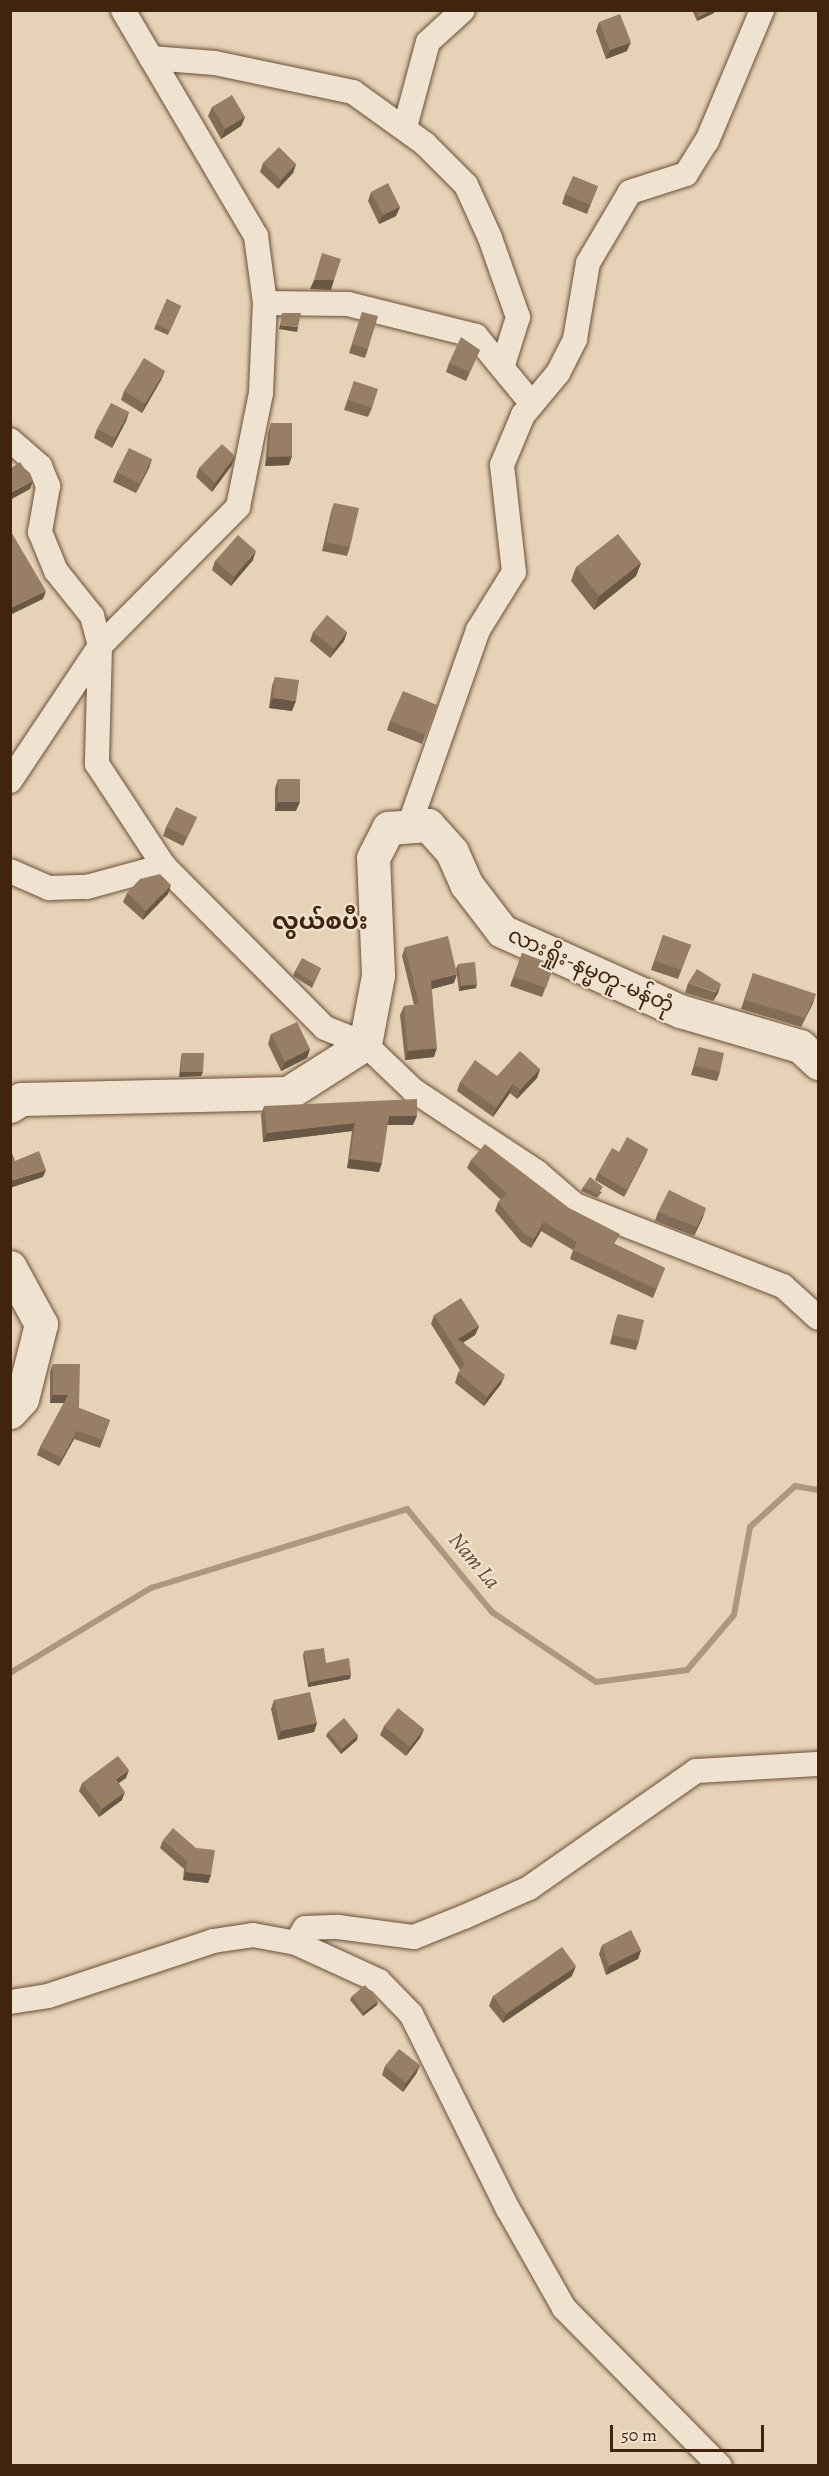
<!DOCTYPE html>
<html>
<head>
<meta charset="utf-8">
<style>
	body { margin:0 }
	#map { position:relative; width:829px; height:2476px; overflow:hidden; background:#e6d2b6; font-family:Alegreya,"Noto Sans Myanmar",serif }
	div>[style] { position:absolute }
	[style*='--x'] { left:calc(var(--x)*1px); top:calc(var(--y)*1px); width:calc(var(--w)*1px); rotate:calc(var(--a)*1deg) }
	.stream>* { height:6px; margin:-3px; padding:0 3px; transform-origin:3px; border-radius:3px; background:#ae977d }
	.roads { filter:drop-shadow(0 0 2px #6a5037) drop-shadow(0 0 2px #6a5037) }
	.street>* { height:24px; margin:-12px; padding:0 12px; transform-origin:12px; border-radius:12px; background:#efe2d0 }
	.secondary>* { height:33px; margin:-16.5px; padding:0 16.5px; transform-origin:16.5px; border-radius:16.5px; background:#efe2d0 }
	.wall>* { inset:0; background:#826c57 }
	.shaded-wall>* { inset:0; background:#6a5847 }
	.building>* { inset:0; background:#977e65 }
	span { translate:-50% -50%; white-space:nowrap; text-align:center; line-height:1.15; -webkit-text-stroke:4.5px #efe2d0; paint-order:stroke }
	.street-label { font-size:21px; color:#41240d }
	.water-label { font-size:22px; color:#62462f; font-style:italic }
	.quarter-label { font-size:24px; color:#41240d; font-weight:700 }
	.frame { position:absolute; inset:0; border:12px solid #41240d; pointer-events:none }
	.scale { position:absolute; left:610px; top:2425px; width:154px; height:27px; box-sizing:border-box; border:3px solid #41240d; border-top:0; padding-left:8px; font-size:18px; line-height:21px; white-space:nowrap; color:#41240d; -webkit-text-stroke:4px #efe2d0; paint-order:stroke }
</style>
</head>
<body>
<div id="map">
	<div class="stream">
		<i style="--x:10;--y:1673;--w:165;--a:-31.1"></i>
		<i style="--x:151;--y:1588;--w:268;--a:-17.1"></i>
		<i style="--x:407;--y:1509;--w:134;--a:50.5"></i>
		<i style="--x:492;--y:1612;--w:125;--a:33.9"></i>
		<i style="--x:596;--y:1682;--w:92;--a:-7.5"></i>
		<i style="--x:687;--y:1670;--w:72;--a:-49.5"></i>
		<i style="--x:734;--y:1615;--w:89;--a:-79.7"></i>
		<i style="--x:750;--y:1527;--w:61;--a:-42.3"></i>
		<i style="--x:795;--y:1486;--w:23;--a:10"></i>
	</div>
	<div class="roads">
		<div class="street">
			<i style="--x:151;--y:58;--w:64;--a:4.5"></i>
			<i style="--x:215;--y:63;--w:141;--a:11.9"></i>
			<i style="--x:353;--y:92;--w:89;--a:35.8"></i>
			<i style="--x:425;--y:144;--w:58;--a:45"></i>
			<i style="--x:466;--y:185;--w:58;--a:65.6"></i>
			<i style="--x:490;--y:238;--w:84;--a:70.5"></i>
			<i style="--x:518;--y:317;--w:50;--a:107.4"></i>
			<i style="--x:405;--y:127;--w:88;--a:-74.9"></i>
			<i style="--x:428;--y:42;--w:47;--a:-42.4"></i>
			<i style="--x:265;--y:303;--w:83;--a:0.7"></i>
			<i style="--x:348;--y:304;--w:132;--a:14"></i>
			<i style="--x:476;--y:336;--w:88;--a:50.5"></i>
			<i style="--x:10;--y:440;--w:40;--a:41"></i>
			<i style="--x:40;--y:466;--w:22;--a:68"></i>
			<i style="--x:48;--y:486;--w:47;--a:99.9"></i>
			<i style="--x:40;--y:532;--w:42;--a:67.7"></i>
			<i style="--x:56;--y:571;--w:58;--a:51.3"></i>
			<i style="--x:92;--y:616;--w:31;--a:75"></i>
			<i style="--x:100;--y:646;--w:118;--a:91.5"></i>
			<i style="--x:97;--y:764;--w:122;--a:56.7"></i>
			<i style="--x:164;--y:866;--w:228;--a:45.2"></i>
			<i style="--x:325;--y:1028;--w:43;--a:21.8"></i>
			<i style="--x:365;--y:1044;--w:66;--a:43.8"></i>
			<i style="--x:413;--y:1090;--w:149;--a:33.5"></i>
			<i style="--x:537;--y:1172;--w:50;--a:41"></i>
			<i style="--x:575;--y:1205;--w:223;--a:21.3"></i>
			<i style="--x:783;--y:1286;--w:47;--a:42.4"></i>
			<i style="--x:10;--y:781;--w:162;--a:-56.3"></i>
			<i style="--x:100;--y:646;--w:196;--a:-45.2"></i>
			<i style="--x:238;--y:507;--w:116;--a:-78.6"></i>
			<i style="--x:261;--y:393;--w:90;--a:-87.5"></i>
			<i style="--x:265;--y:303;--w:68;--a:-97.7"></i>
			<i style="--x:256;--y:236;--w:262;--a:-120.5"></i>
			<i style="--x:409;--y:826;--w:208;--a:-70.6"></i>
			<i style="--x:478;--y:630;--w:68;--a:-58.2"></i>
			<i style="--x:514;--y:572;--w:108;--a:-96.4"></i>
			<i style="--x:502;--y:465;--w:54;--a:-67.2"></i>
			<i style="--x:523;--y:415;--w:55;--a:-50.2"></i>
			<i style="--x:558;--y:373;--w:38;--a:-63"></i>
			<i style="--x:575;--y:339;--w:77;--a:-80.3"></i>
			<i style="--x:588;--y:263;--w:82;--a:-59.4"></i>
			<i style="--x:630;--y:192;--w:59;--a:-17.8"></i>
			<i style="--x:686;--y:174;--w:39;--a:-58"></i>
			<i style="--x:707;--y:141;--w:142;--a:-67.2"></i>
			<i style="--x:10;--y:871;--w:43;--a:23.6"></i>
			<i style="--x:49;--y:888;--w:38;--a:-2"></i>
			<i style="--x:87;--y:887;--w:80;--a:-15.3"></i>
			<i style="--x:296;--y:1943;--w:17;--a:-59"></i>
			<i style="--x:305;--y:1928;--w:33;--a:-2"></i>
			<i style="--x:338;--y:1927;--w:77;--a:7.5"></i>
			<i style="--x:414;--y:1937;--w:54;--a:-21.8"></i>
			<i style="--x:464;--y:1917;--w:71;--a:-24"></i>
			<i style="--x:529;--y:1888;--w:204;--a:-35"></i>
			<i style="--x:696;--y:1771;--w:122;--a:-3.3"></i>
			<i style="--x:10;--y:2002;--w:38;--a:-9"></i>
			<i style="--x:48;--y:1996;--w:174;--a:-18.4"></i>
			<i style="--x:213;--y:1941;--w:40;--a:-8.5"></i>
			<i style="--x:253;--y:1935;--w:44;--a:10.5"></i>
			<i style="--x:296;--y:1943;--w:91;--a:24.6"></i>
			<i style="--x:379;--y:1981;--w:46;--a:45.9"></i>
			<i style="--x:411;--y:2014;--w:218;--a:63.6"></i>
			<i style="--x:508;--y:2209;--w:114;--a:60.5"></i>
			<i style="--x:564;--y:2308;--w:222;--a:45.4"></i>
		</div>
		<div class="secondary">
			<i style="--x:10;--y:1106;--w:13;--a:-32"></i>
			<i style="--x:21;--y:1099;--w:267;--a:-1.3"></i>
			<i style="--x:288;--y:1093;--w:91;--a:-32.5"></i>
			<i style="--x:365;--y:1044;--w:70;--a:-79.3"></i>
			<i style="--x:378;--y:975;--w:117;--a:-92.4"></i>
			<i style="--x:373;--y:858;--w:34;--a:-63"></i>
			<i style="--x:388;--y:828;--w:40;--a:-4.3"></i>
			<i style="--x:428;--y:825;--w:36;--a:48"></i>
			<i style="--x:452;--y:852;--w:35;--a:66"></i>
			<i style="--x:466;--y:884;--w:59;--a:52.5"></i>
			<i style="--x:502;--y:931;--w:195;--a:24.2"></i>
			<i style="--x:680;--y:1011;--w:125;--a:16.3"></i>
			<i style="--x:800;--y:1046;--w:25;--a:43"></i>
			<i style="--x:10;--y:1267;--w:65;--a:61.5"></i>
			<i style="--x:41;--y:1324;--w:77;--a:104.2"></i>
			<i style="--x:22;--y:1399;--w:18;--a:133"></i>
		</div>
	</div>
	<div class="wall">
		<i style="clip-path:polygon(692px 10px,715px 10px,714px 13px,697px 21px)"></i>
		<i style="clip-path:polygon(599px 22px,627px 51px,606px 59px,596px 31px)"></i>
		<i style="clip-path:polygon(212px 107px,245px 117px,241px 126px,221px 139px,208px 116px)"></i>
		<i style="clip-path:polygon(263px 163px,296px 164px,293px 173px,278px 189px,260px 172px)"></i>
		<i style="clip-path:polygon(598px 186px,587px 214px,562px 204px,565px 194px)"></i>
		<i style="clip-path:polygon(371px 192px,400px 207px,396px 216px,379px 224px,368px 201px)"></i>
		<i style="clip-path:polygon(167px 299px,181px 306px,168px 335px,154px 329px)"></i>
		<i style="clip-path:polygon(362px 312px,368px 349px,365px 358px,349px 353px)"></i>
		<i style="clip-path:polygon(480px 350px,466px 381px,446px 372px,449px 363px)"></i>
		<i style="clip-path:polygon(165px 371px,161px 380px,142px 413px,121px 400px,124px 391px)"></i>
		<i style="clip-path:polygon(354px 381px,372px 408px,368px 417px,344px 410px)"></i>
		<i style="clip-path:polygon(129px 412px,126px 421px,112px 448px,94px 438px,97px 429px)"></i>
		<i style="clip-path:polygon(271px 423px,289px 465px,265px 466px,268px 433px)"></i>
		<i style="clip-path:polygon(152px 459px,149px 468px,136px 493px,113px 482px,117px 472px)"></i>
		<i style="clip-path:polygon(232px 465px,212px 492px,196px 477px,199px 468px)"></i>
		<i style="clip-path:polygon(334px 503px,350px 547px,347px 556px,322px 551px,331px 512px)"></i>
		<i style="clip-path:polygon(253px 560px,231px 586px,212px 570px,215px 561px)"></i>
		<i style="clip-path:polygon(641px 563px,636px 576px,594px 610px,571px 581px,576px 567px)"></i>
		<i style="clip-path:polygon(313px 632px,347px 632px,344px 641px,330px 658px,310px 641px)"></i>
		<i style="clip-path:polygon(275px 677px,292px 711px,269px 708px,272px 686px)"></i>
		<i style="clip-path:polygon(437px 705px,422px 744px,387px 730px,390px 721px)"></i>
		<i style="clip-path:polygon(278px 779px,296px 811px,275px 811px,275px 788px)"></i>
		<i style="clip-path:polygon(197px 817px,193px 826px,183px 846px,163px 836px,166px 827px)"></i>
		<i style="clip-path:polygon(127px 893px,168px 894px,143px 920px,123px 902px)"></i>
		<i style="clip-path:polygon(663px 935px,691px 945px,678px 979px,651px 970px)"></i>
		<i style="clip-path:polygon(405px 947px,454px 983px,432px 989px,434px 1057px,405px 1060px,400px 1015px,404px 1006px,414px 1005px,402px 956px)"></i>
		<i style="clip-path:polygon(522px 953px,554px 965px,542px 997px,510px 986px)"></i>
		<i style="clip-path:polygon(458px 964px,476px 988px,459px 991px,456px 969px)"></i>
		<i style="clip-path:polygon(321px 968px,312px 988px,293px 976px,295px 971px)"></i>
		<i style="clip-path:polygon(753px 973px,813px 1003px,801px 1027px,741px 1009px)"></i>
		<i style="clip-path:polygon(688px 983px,718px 993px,713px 1001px,685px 993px)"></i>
		<i style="clip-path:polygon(271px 1034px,310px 1049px,307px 1058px,281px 1071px,268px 1044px)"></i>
		<i style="clip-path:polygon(699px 1047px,720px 1072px,717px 1081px,691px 1075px)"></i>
		<i style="clip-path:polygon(182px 1053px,201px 1076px,179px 1077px,181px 1057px)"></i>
		<i style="clip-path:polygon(540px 1069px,537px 1078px,517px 1099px,510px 1093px,493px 1117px,457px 1091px,460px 1082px)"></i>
		<i style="clip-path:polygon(264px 1106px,413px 1125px,387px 1125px,379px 1172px,347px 1168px,352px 1131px,263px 1142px,261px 1115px)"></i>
		<i style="clip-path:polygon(648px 1149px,645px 1156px,624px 1197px,595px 1180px,598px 1173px,619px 1152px)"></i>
		<i style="clip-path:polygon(471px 1160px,615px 1244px,665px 1268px,653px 1298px,570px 1259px,573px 1250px,541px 1231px,531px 1248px,521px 1242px,495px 1211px,498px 1202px,501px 1200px,467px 1168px)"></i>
		<i style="clip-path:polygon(583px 1187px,602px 1192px,597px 1198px,581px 1191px)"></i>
		<i style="clip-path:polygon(658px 1212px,703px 1217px,694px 1236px,655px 1221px)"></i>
		<i style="clip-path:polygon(618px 1314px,639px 1341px,636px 1350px,610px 1344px,615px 1323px)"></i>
		<i style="clip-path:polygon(434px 1315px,479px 1326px,475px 1335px,463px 1342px,501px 1384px,484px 1406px,455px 1383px,458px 1373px,460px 1370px,431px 1324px)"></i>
		<i style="clip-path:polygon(53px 1364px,79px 1408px,110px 1420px,100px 1448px,74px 1439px,59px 1466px,37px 1455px,40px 1447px,64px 1403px,50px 1403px,50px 1372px)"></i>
		<i style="clip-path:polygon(304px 1651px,326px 1663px,350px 1679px,308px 1687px,303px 1656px)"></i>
		<i style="clip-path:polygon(274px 1700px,317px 1723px,314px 1732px,278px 1740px,271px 1709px)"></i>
		<i style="clip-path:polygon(384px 1726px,424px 1729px,420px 1738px,406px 1756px,380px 1735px)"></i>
		<i style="clip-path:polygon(328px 1732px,357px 1740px,341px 1754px,326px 1736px)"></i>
		<i style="clip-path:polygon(126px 1778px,119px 1783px,122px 1800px,99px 1817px,79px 1791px,82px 1783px)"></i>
		<i style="clip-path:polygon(163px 1840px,211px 1875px,208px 1883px,183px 1880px,184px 1869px,160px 1848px)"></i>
		<i style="clip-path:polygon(602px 1945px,641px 1950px,638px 1959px,606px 1975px,599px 1954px)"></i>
		<i style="clip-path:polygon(572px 1976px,503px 2023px,489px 2006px,493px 1996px)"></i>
		<i style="clip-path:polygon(352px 1996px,377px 2005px,363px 2016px,350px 2000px)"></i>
		<i style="clip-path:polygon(420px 2065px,416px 2074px,403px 2092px,382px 2075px,385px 2066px)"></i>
	</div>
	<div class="shaded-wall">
		<i style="clip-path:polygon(712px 10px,715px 10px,714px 13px,697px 21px,699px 17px)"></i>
		<i style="clip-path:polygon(631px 42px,627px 51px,606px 59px,610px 50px)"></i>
		<i style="clip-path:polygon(245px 117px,241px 126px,221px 139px,225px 129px)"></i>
		<i style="clip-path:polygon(296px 164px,293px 173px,278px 189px,281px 180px)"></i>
		<i style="clip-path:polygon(400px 207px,396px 216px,379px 224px,383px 215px)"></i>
		<i style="clip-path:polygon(314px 280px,334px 280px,331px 290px,310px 289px)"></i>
		<i style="clip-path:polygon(280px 325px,298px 327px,297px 332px,279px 329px)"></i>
		<i style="clip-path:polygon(165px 371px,161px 380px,142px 413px,145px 404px)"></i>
		<i style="clip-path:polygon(129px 412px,126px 421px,112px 448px,115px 438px)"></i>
		<i style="clip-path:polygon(235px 456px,232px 465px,212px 492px,215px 483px)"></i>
		<i style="clip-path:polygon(292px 456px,289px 465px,265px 466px,268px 457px)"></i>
		<i style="clip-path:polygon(152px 459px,149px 468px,136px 493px,140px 484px)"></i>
		<i style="clip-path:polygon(33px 481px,30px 489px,10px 500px,10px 493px)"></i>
		<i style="clip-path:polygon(256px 551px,253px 560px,231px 586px,234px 577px)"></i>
		<i style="clip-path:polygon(641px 563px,636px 576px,594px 610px,599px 596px)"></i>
		<i style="clip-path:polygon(46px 591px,43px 599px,10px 615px,10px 608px)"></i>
		<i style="clip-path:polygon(347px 632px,344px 641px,330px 658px,334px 649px)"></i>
		<i style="clip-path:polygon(273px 698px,296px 701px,292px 711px,269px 708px)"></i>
		<i style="clip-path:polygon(278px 802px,300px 802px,296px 811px,275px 811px)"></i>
		<i style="clip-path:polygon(171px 885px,168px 894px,143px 920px,146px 911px)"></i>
		<i style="clip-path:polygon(457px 974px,454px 983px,428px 990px,431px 981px)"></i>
		<i style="clip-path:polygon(477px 984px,476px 988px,459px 991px,461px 986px)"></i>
		<i style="clip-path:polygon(721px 984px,718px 993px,713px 1001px,716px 992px)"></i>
		<i style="clip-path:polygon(816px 994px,813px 1003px,801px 1027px,805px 1018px)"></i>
		<i style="clip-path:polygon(437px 1048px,434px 1057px,405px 1060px,408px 1051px)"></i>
		<i style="clip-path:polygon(310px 1049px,307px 1058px,281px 1071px,285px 1062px)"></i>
		<i style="clip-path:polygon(540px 1069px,537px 1078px,517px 1099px,520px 1090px)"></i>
		<i style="clip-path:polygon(181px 1072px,203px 1072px,201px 1076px,179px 1077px)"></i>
		<i style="clip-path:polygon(513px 1084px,510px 1093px,493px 1117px,496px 1108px)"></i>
		<i style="clip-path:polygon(389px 1116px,417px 1116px,413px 1125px,386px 1125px)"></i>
		<i style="clip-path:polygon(355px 1123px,352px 1131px,263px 1142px,267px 1133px)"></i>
		<i style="clip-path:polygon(648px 1149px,645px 1156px,624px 1197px,627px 1190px)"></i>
		<i style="clip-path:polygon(350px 1159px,382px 1163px,379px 1172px,347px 1168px)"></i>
		<i style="clip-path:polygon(46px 1170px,43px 1177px,10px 1188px,10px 1181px)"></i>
		<i style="clip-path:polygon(706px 1208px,703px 1217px,694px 1236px,697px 1227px)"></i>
		<i style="clip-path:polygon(544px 1222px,541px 1231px,531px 1248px,534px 1239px)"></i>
		<i style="clip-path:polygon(479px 1326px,475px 1335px,455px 1348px,458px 1339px)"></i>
		<i style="clip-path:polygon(505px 1375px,501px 1384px,484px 1406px,487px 1397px)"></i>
		<i style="clip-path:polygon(53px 1395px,68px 1395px,65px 1403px,50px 1403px)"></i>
		<i style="clip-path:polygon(77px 1431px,74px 1439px,59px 1466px,62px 1458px)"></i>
		<i style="clip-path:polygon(351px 1674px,350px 1679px,308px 1687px,310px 1682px)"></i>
		<i style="clip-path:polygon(317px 1723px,314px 1732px,278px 1740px,281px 1731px)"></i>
		<i style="clip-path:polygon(424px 1729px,420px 1738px,406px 1756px,410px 1747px)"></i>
		<i style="clip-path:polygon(358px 1735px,357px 1740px,341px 1754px,342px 1749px)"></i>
		<i style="clip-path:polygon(129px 1770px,126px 1778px,113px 1787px,116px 1779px)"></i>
		<i style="clip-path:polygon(125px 1792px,122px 1800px,99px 1817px,102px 1809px)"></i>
		<i style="clip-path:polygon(186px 1872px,211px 1875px,208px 1883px,183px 1880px)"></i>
		<i style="clip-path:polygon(641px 1950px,638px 1959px,606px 1975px,609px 1966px)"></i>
		<i style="clip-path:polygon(576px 1966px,572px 1976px,503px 2023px,506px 2014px)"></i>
		<i style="clip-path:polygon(378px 2001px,377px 2005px,363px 2016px,364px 2012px)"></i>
		<i style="clip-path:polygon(420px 2065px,416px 2074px,403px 2092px,406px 2083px)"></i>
	</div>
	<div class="building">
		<i style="clip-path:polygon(696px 10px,712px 10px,699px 17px)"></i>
		<i style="clip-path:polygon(620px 14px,631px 42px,610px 50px,599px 22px)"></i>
		<i style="clip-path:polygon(232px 95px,245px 117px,225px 129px,212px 107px)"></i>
		<i style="clip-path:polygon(279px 147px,296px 164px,281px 180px,263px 163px)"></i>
		<i style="clip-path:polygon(573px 176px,598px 186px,590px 205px,565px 194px)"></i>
		<i style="clip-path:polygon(388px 183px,400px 207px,383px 215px,371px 192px)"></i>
		<i style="clip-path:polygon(322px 253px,341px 259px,334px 280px,314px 280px)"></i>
		<i style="clip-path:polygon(167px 299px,181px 306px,170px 331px,156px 324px)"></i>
		<i style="clip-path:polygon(362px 312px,378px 316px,368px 349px,352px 344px)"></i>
		<i style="clip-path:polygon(282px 313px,301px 313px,298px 327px,280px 325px)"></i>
		<i style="clip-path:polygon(461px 337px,480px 350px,470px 372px,449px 363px)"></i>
		<i style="clip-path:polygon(144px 358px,165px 371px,145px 404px,124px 391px)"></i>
		<i style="clip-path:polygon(354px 381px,378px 389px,372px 408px,348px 400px)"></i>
		<i style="clip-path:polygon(111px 403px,129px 412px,115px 438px,97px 429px)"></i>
		<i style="clip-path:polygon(271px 423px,292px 423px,292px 456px,268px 457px)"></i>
		<i style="clip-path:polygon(222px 444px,235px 456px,215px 483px,199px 468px)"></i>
		<i style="clip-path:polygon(129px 448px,152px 459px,140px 484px,117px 472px)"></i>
		<i style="clip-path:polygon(20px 462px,33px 481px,10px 493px,10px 469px)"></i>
		<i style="clip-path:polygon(334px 503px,359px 508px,350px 547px,326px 542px)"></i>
		<i style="clip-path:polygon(10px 530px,46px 591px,10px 608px)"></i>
		<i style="clip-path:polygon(618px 534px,641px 563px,599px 596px,576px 567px)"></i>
		<i style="clip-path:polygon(238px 535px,256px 551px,234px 577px,215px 561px)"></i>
		<i style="clip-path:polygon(327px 615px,347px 632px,334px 649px,313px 632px)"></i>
		<i style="clip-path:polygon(275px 677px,299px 680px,296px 701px,273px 698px)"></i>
		<i style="clip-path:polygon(403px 691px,437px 705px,426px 735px,390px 721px)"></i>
		<i style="clip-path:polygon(278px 779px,300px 779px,300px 802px,278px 802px)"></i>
		<i style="clip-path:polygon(176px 807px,197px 817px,187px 837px,166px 827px)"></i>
		<i style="clip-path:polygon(160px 874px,171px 885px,146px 911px,127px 893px,140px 879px)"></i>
		<i style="clip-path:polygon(663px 935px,691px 945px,681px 970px,655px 961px)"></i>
		<i style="clip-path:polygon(448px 936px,457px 974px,431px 981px,437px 1048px,408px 1051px,404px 1006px,419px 1004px,405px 947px)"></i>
		<i style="clip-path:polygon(522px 953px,554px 965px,546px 988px,514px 977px)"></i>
		<i style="clip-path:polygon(302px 958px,321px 968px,314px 983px,295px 971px)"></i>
		<i style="clip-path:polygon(475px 962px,477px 984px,461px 986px,458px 964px)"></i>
		<i style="clip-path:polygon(697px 969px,721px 984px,716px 992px,688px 983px)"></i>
		<i style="clip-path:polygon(753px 973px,816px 994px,805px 1018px,745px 1000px)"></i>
		<i style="clip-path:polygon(297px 1022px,310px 1049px,285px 1062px,271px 1034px)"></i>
		<i style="clip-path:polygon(699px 1047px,724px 1053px,720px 1072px,695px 1066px)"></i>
		<i style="clip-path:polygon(520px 1051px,540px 1069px,520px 1090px,513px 1084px,496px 1108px,460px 1082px,475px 1060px,497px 1076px)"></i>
		<i style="clip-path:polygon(182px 1053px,204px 1053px,203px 1072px,181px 1072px)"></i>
		<i style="clip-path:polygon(417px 1099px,417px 1116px,389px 1116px,382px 1163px,350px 1159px,355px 1123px,267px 1133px,264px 1106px)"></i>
		<i style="clip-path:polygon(627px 1137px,648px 1149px,627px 1190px,598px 1173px,612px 1148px,619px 1152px)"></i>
		<i style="clip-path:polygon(485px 1144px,569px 1208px,620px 1234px,614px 1244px,665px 1268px,656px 1289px,573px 1250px,577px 1242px,544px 1222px,534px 1239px,524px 1234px,498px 1202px,507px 1194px,471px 1160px)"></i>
		<i style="clip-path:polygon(10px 1150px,11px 1150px,15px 1161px,39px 1151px,46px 1170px,10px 1181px)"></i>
		<i style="clip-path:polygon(590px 1177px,603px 1187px,598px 1194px,583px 1187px)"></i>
		<i style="clip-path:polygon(669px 1190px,706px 1208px,697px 1227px,658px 1212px)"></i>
		<i style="clip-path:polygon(461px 1298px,479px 1326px,458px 1339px,505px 1375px,487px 1397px,458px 1373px,465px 1364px,434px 1315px)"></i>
		<i style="clip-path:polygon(618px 1314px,644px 1320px,639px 1341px,613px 1335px)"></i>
		<i style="clip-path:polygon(53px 1364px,80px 1364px,79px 1408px,110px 1420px,103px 1440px,77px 1431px,62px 1458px,40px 1447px,68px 1395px,53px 1395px)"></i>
		<i style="clip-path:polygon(324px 1648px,326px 1663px,349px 1658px,351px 1674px,310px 1682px,304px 1651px)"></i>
		<i style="clip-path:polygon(310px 1692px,317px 1723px,281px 1731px,274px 1700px)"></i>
		<i style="clip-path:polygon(398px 1708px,424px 1729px,410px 1747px,384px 1726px)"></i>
		<i style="clip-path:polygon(344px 1718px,358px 1735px,342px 1749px,328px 1732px)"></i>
		<i style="clip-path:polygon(118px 1756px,129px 1770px,116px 1779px,125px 1792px,102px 1809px,82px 1783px)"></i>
		<i style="clip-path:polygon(173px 1828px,196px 1848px,215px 1850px,211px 1875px,186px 1872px,187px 1861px,163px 1840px)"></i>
		<i style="clip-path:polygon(631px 1930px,641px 1950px,609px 1966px,602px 1945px)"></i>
		<i style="clip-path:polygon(562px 1947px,576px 1966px,506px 2014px,493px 1996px)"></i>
		<i style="clip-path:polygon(365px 1985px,378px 2001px,364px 2012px,352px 1996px)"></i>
		<i style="clip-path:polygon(399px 2049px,420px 2065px,406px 2083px,385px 2066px)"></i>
	</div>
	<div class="street-label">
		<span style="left:591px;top:970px;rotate:24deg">လားရှိုး-နမ္မတူ-မန်တုံ</span>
	</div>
	<div class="water-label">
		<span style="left:474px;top:1561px;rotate:50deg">Nam La</span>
	</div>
	<div class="quarter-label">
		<span style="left:320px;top:922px">လွယ်စပီး</span>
	</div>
	<div class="frame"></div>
	<div class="scale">50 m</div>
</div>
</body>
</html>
